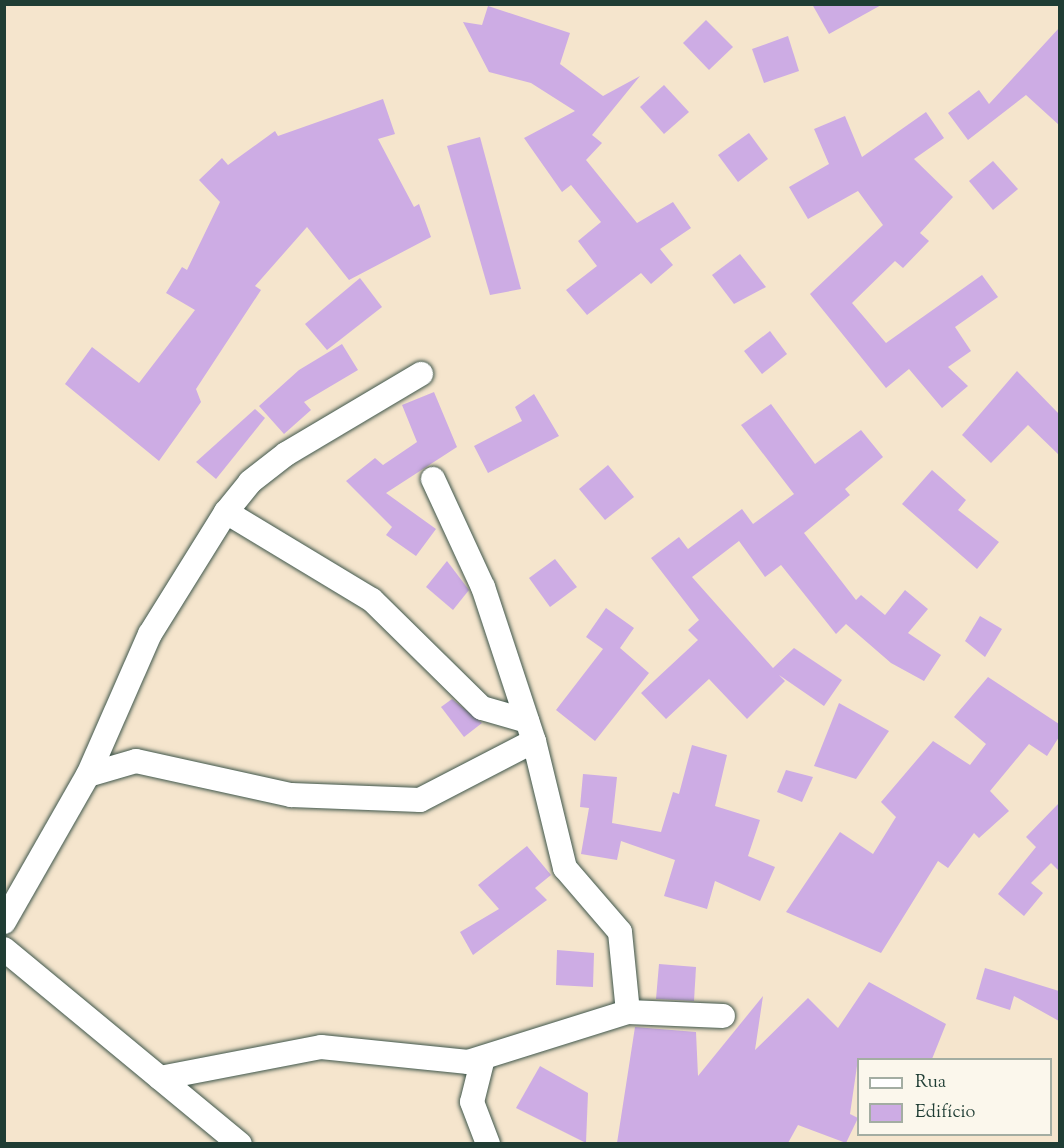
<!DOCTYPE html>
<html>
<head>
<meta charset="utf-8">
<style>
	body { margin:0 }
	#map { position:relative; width:1064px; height:1148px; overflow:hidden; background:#f5e5cd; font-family:"Sorts Mill Goudy",serif }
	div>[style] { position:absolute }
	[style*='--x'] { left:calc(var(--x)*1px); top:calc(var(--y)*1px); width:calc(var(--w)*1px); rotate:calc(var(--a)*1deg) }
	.building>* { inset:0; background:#cdace4 }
	.roads { filter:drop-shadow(0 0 2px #3f564b) drop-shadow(0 0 2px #3f564b) }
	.street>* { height:24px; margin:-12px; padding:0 12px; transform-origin:12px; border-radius:12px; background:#fff }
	span { translate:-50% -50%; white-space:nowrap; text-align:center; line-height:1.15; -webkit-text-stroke:6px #fbf7ec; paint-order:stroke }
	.frame { position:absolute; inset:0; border:6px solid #1f3d34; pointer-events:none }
	.legend { position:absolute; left:857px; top:1058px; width:195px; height:78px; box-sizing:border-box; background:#fbf7ec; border:2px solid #a3ada2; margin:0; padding:8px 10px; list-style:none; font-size:18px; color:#1f3d34 }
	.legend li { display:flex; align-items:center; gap:12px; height:30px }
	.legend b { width:30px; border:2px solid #a3ada2 }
</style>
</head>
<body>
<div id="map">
	<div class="building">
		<i style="clip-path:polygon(812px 4px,883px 4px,829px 34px)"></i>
		<i style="clip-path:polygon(488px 6px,570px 33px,560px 64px,603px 96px,640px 76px,592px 135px,602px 143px,586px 160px,637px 223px,673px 202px,691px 228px,660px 249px,673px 265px,651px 284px,641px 273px,587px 315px,566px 290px,597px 266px,578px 241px,601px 222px,571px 185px,562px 192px,524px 138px,575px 111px,531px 83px,489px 72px,463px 22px,482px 25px)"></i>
		<i style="clip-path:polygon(706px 20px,733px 47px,709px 70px,683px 43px)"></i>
		<i style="clip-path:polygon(1059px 28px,1059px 125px,1026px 95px,968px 140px,948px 113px,979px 90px,989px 104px)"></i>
		<i style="clip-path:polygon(788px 36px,799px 71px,764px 83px,752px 49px)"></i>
		<i style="clip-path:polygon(664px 85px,689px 112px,664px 134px,640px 107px)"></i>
		<i style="clip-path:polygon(383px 99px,395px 134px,378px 139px,414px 207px,419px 204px,431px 237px,349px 280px,307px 227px,255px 286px,261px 290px,196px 389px,201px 402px,159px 461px,65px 384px,92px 347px,139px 383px,195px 310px,166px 293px,182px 267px,187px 270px,220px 202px,199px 180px,222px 158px,228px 165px,275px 131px,278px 136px)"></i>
		<i style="clip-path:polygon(926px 112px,944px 138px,914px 159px,953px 197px,920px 233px,929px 241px,903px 268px,895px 261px,852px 303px,886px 343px,982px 275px,998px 297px,955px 327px,971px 351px,948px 367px,968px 386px,942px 408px,909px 369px,886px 388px,810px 294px,883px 225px,858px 191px,808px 219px,789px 187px,829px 164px,814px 129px,845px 116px,862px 157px)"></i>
		<i style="clip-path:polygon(749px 133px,768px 159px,738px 182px,718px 155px)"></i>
		<i style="clip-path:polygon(480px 137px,521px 289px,490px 295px,447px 146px)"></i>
		<i style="clip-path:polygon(993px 161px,1018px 189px,993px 210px,969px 181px)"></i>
		<i style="clip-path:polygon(740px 254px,766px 287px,734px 304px,712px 275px)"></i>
		<i style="clip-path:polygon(360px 278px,382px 307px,327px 350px,305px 324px)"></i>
		<i style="clip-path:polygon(770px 331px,787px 354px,762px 374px,744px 351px)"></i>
		<i style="clip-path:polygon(342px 344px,358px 370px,304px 402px,311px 410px,284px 434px,259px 406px,299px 370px)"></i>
		<i style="clip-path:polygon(1017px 371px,1059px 414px,1059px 455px,1028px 425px,991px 463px,962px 435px)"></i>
		<i style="clip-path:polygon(434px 392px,457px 447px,386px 493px,436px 529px,416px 556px,386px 535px,392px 527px,346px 481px,375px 458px,383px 465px,417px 442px,402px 405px)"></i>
		<i style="clip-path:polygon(534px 394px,559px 436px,488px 473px,474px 446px,522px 421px,515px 407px)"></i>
		<i style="clip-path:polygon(771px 404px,815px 464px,861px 430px,883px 457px,845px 489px,850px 495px,804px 533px,856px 600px,861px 595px,885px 615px,905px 590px,928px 609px,908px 633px,941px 655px,924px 681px,891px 663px,846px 624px,836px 634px,781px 565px,765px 577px,739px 541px,692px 577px,773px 668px,794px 648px,842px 680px,824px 706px,779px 675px,785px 681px,747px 719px,709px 679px,666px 719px,641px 693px,698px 640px,688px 630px,699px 620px,651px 558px,679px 537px,688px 549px,742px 509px,753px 524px,794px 494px,741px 425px)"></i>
		<i style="clip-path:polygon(255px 409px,265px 418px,216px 479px,196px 462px)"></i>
		<i style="clip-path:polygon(608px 465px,634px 497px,605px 520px,579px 489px)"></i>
		<i style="clip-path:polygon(932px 470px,966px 500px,958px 510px,999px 542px,977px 569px,902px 504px)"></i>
		<i style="clip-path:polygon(555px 559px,577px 587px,550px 607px,529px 578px)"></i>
		<i style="clip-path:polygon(447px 561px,469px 590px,453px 610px,426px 587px)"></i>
		<i style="clip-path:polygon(606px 608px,634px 628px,620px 648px,649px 673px,595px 741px,556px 710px,603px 649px,586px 637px)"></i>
		<i style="clip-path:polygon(980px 616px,1002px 629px,985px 657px,965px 641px)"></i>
		<i style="clip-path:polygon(988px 677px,1059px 724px,1059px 737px,1047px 756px,1029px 744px,990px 791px,1009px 811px,979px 838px,974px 833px,948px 868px,938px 861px,881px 953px,786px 912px,840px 832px,873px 854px,896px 817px,881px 802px,933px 741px,970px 765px,986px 744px,954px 717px)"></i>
		<i style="clip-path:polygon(452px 699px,482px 723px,464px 737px,441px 707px)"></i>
		<i style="clip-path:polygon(839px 703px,889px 731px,856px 779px,814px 766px)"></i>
		<i style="clip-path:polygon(692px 745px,727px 755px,715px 806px,760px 820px,748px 856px,775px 867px,760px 901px,715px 881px,707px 909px,664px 896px,675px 860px,621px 841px,617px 860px,581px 854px,589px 808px,580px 807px,583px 774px,617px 777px,612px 823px,661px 832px,673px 792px,679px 794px)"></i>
		<i style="clip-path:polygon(786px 770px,813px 777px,802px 802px,777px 792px)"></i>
		<i style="clip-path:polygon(1059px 803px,1059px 871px,1051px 863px,1031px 883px,1043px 893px,1024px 916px,998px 894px,1036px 847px,1026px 837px)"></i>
		<i style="clip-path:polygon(527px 846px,551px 875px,535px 888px,547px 900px,473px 955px,460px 932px,499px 909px,478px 885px)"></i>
		<i style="clip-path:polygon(557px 950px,594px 953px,593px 987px,556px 985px)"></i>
		<i style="clip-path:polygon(659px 964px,696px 967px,694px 1001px,656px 999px)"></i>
		<i style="clip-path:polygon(985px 968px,1059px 991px,1059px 1021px,1014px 996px,1010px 1010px,976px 999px)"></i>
		<i style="clip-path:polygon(869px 982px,946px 1024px,932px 1059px,858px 1059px,850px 1114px,858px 1118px,846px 1143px,798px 1125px,788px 1143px,617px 1143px,635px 1027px,696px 1032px,698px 1076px,763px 996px,755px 1050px,808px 998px,838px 1028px)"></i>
		<i style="clip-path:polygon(540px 1066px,588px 1093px,586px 1143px,516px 1108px)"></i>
	</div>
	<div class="roads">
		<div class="street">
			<i style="--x:433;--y:479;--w:119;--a:65.2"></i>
			<i style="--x:483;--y:587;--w:162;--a:71.7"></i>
			<i style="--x:534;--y:741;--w:131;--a:76.3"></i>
			<i style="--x:565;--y:868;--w:84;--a:49.3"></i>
			<i style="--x:620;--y:932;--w:80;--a:84.3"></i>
			<i style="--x:226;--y:512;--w:170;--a:31.1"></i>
			<i style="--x:372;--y:600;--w:154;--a:44.5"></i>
			<i style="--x:482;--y:708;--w:47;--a:16.1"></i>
			<i style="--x:88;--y:775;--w:50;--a:-16.3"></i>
			<i style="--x:136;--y:761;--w:159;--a:12.4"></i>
			<i style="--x:291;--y:795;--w:129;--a:2.2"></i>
			<i style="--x:420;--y:800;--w:128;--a:-27.4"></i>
			<i style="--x:4;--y:922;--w:169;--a:-60.3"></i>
			<i style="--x:88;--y:775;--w:154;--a:-66.3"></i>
			<i style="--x:150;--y:634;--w:144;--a:-58.1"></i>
			<i style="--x:226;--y:512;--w:38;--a:-51"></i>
			<i style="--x:250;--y:482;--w:46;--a:-37.9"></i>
			<i style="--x:286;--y:454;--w:157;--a:-30.7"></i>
			<i style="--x:4;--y:949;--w:306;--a:39.6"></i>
			<i style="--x:483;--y:1058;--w:45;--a:104"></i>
			<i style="--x:472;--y:1102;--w:45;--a:69.1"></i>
			<i style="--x:160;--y:1078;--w:164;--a:-10.9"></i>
			<i style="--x:321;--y:1047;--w:148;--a:5.8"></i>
			<i style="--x:468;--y:1062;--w:168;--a:-17.4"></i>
			<i style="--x:628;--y:1012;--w:95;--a:2.4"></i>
		</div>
	</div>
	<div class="frame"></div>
	<ul class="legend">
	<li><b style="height:8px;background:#fff"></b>Rua</li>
	<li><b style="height:16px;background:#cdace4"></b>Edifício</li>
	</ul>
</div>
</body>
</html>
